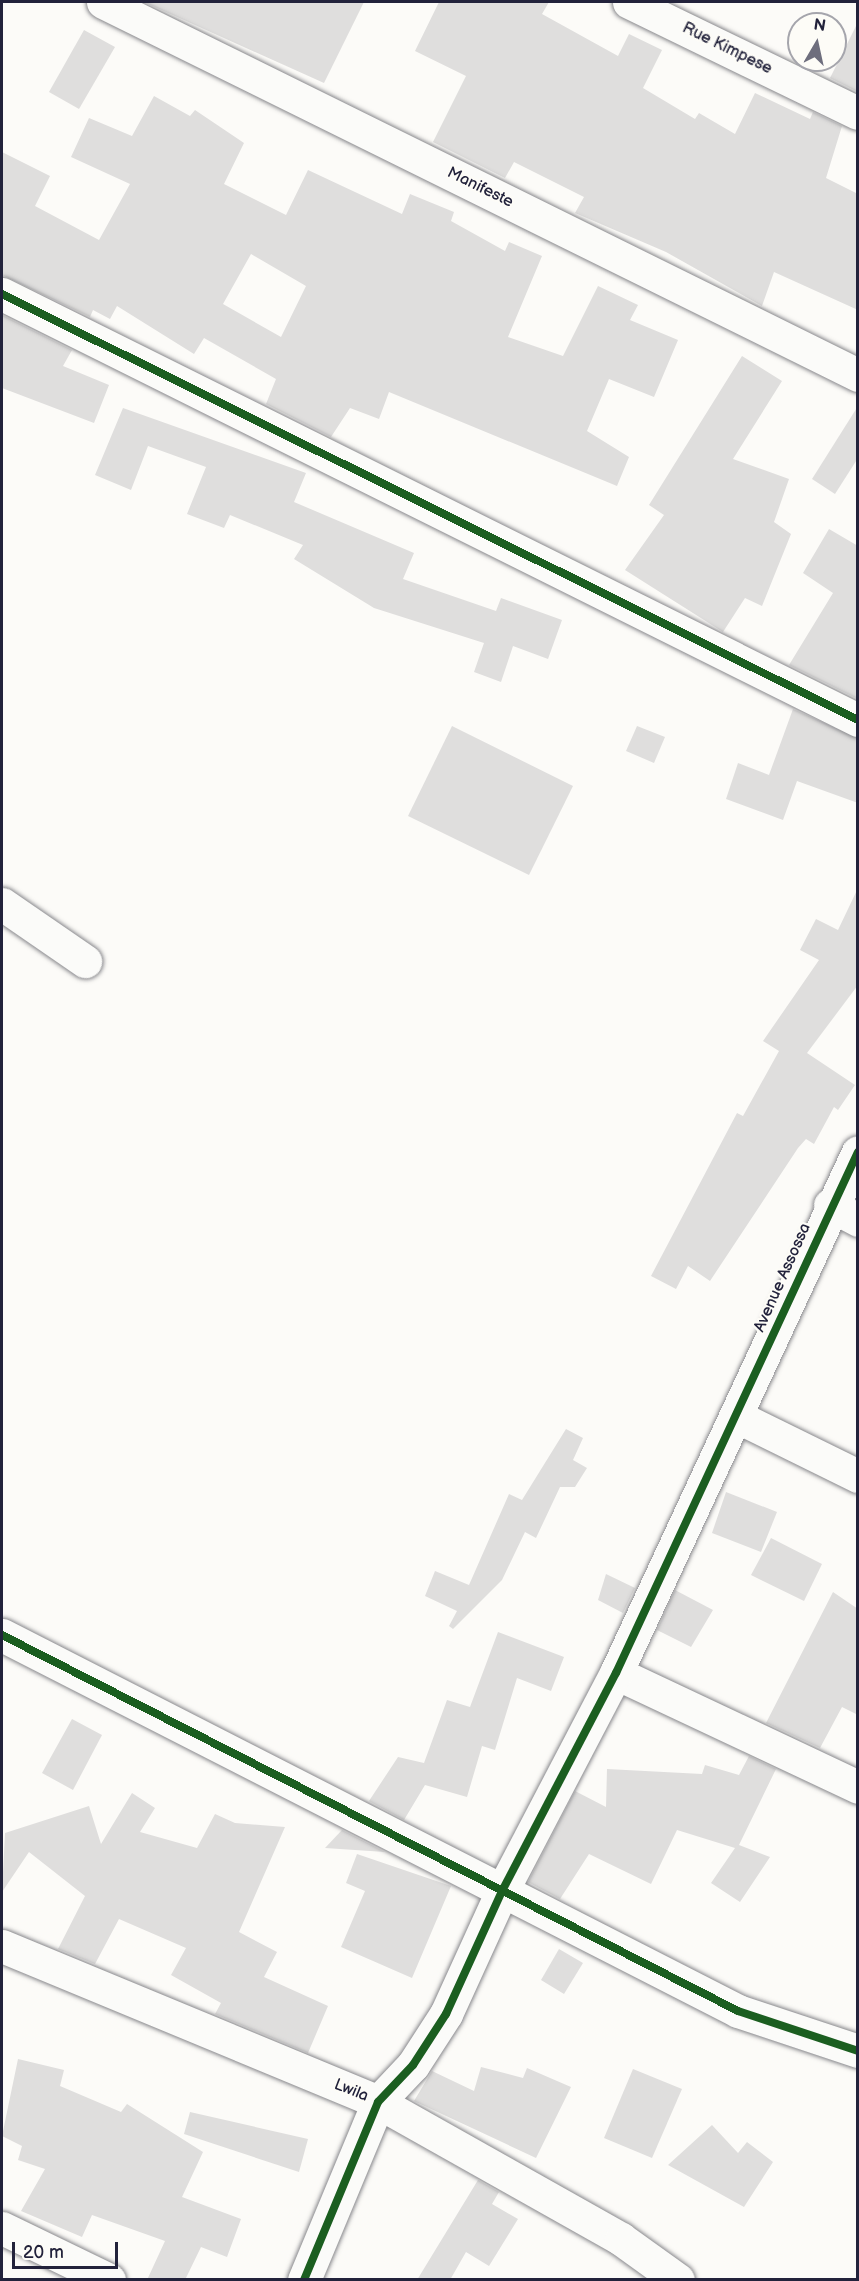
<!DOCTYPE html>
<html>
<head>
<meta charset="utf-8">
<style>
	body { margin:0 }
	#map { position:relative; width:859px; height:2281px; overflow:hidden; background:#fcfbf8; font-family:"Balsamiq Sans",sans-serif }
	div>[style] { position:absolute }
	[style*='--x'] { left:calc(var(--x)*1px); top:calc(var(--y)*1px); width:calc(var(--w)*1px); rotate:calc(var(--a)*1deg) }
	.building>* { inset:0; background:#dfdedd }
	.roads { filter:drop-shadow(0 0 2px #88888c) drop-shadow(0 0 2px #88888c) }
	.minor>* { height:33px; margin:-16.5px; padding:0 16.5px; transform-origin:16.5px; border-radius:16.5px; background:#fbfbf9 }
	.cycleway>* { height:8px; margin:-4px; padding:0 4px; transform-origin:4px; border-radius:4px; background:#1b5e20 }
	span { translate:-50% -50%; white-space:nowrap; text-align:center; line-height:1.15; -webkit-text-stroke:4.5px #fdfcf7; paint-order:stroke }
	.street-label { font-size:16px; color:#22223b }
	.frame { position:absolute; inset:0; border:3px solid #22223b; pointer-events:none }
	.north { position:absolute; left:787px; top:12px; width:60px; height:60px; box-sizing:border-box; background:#fdfcf7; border:2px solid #a5a5ac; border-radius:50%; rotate:9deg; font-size:16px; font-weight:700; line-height:24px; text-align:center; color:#22223b }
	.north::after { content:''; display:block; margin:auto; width:21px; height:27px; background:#6e6e7d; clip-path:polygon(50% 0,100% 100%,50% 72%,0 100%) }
	.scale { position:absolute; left:12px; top:2242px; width:106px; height:27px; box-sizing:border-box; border:3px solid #22223b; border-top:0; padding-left:8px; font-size:18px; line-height:21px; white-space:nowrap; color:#22223b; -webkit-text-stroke:4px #fdfcf7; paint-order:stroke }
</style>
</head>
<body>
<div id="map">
	<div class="building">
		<i style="clip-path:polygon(144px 2px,364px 2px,324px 83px)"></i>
		<i style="clip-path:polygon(439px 2px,549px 2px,542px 14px,618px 56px,629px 34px,662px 50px,643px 88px,695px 119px,699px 113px,735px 134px,755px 93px,810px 119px,813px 112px,842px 126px,826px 178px,858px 194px,858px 310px,774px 272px,762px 306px,666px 252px,575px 213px,584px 197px,514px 162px,505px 178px,433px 142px,466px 76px,415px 51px)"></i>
		<i style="clip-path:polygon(858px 22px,858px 92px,830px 78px)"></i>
		<i style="clip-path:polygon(84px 30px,115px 47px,79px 109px,49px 92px)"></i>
		<i style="clip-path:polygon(evenodd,154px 96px,190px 116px,195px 110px,244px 143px,224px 184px,286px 215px,308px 170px,402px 214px,410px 194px,454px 212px,451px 221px,505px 251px,509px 242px,542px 256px,508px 337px,563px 356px,598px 286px,638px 305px,630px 320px,678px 340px,654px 397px,609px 379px,587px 431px,629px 457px,617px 486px,389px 392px,379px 419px,350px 408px,331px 437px,266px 404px,276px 379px,204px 338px,194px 354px,117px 306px,110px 319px,93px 310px,90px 317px,2px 275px,2px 152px,50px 176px,35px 206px,99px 240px,130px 184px,71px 157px,89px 118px,132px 136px,154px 96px,251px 254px,306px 286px,281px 337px,223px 304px,251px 254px)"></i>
		<i style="clip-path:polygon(2px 315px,72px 350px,63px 366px,109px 385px,94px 423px,2px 388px)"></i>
		<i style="clip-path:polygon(742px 356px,782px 381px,733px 459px,789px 479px,774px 522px,791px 534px,762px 606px,745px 598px,723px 632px,625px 570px,664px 515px,649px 505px)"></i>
		<i style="clip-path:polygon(858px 406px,858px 458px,835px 494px,812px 479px)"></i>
		<i style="clip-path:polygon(123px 408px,306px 473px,294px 502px,414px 553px,403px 579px,496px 611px,501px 598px,562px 620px,548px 659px,513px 646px,501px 682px,474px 672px,484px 643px,374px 608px,294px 559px,303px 545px,230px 515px,224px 528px,187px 514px,206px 467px,148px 446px,131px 490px,95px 475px)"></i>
		<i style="clip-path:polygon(829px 529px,858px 546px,858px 699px,789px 665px,833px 593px,803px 573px)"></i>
		<i style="clip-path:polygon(793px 709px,858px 738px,858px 803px,797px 781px,783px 820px,726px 799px,738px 763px,769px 775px)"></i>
		<i style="clip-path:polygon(452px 726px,573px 786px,529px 875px,408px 816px)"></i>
		<i style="clip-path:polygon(637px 726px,665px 737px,654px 763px,626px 751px)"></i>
		<i style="clip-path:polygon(858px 888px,858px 985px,807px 1053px,855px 1085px,838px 1110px,834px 1107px,814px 1144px,806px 1139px,798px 1148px,710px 1281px,688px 1266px,676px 1289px,651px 1276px,737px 1113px,743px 1116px,779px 1051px,763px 1041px,819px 960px,800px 950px,816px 919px,838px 930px)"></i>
		<i style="clip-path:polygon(566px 1429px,583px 1438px,573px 1460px,587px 1468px,575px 1487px,560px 1487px,536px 1538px,525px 1532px,502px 1580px,453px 1629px,449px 1626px,457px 1611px,425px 1596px,435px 1571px,469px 1585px,509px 1494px,522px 1500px)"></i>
		<i style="clip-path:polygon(726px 1492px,777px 1512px,761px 1552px,712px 1533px)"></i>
		<i style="clip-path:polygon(771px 1538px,822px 1564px,804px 1601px,751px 1575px)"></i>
		<i style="clip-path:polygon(606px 1574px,635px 1588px,623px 1613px,598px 1600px)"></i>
		<i style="clip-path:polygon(675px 1590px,713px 1610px,691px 1647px,657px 1630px)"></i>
		<i style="clip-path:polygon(833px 1592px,858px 1609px,858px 1715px,842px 1707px,820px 1748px,766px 1723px)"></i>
		<i style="clip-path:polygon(498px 1632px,564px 1657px,551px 1691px,517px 1678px,495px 1750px,482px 1746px,467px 1797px,425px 1785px,404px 1820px,369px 1801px,398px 1757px,424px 1763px,447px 1700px,470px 1707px)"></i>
		<i style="clip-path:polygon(72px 1719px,102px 1735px,73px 1790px,42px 1773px)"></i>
		<i style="clip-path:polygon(749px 1756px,776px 1769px,739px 1845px,770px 1857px,740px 1902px,711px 1883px,735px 1848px,677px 1830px,651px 1884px,589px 1854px,560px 1899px,528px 1882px,575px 1791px,606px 1807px,607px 1769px,702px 1774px,705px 1765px,739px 1775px)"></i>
		<i style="clip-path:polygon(132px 1793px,155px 1808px,140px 1832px,197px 1848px,215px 1814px,235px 1823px,285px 1827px,239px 1932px,277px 1952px,264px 1977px,328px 2006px,308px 2053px,215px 2014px,221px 2003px,171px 1975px,186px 1948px,119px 1919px,95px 1964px,58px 1949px,85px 1896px,29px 1852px,2px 1892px,5px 1833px,89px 1806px,101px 1844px)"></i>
		<i style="clip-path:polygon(342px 1830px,385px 1852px,325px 1848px)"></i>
		<i style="clip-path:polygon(357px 1854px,451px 1886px,412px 1978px,341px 1947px,365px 1891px,346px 1883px)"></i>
		<i style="clip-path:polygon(559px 1949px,583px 1963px,564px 1994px,541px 1980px)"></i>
		<i style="clip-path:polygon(18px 2059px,64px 2070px,60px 2086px,121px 2112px,127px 2104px,203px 2152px,182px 2197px,241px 2219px,227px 2257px,201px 2247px,185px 2280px,147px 2280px,165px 2241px,92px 2215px,82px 2237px,21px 2211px,45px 2169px,18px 2160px,22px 2146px,2px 2136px)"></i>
		<i style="clip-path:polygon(481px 2067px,523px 2078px,527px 2068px,571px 2087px,536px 2158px,414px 2101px,432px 2071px,474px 2091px)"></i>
		<i style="clip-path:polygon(633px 2069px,682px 2089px,652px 2158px,604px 2138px)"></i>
		<i style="clip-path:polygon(190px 2112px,308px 2139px,299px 2172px,184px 2134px)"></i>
		<i style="clip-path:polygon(712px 2125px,738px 2153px,747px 2142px,773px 2162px,744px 2207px,668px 2165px)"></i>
		<i style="clip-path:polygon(478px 2180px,499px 2192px,492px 2204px,518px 2219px,489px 2266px,466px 2252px,450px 2280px,417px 2280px)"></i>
	</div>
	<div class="roads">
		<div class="minor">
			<i style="--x:103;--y:2;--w:842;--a:26.29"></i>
			<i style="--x:629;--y:2;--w:254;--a:25.9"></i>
			<i style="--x:2;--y:294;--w:956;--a:26.46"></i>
			<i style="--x:2;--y:904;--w:101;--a:34.5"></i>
			<i style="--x:830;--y:1205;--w:32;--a:28"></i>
			<i style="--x:736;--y:1416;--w:136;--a:26.2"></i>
			<i style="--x:2;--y:1635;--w:826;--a:27.06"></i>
			<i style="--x:738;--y:2011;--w:126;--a:18.4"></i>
			<i style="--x:616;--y:1673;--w:268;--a:25.2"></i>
			<i style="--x:2;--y:1946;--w:407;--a:22.5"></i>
			<i style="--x:378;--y:2102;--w:279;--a:29.4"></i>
			<i style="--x:621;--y:2239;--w:70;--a:35.7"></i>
			<i style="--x:2;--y:2228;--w:119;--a:25.9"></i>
			<i style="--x:304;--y:2280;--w:193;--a:-67.4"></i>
			<i style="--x:378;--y:2102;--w:51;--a:-46.6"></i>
			<i style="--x:413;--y:2065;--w:61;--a:-57.1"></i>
			<i style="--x:446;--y:2014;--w:135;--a:-65.5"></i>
			<i style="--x:502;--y:1891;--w:246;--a:-62.4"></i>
			<i style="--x:616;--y:1673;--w:574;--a:-65.09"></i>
		</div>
	</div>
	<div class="cycleway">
		<i style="--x:2;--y:294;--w:956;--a:26.46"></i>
		<i style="--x:2;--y:1635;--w:826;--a:27.06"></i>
		<i style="--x:738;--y:2011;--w:126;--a:18.4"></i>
		<i style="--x:304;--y:2280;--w:193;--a:-67.4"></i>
		<i style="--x:378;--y:2102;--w:51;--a:-46.6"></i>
		<i style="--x:413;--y:2065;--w:61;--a:-57.1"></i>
		<i style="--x:446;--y:2014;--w:135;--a:-65.5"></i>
		<i style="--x:502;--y:1891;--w:246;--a:-62.4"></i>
		<i style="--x:616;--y:1673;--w:574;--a:-65.09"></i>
	</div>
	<div class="street-label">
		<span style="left:727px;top:49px;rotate:26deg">Rue Kimpese</span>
		<span style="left:480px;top:188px;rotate:26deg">Manifeste</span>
		<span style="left:783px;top:1278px;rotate:-66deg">Avenue Assossa</span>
		<span style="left:351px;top:2091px;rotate:22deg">Lwila</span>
	</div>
	<div class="frame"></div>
	<div class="north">N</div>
	<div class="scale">20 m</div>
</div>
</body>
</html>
